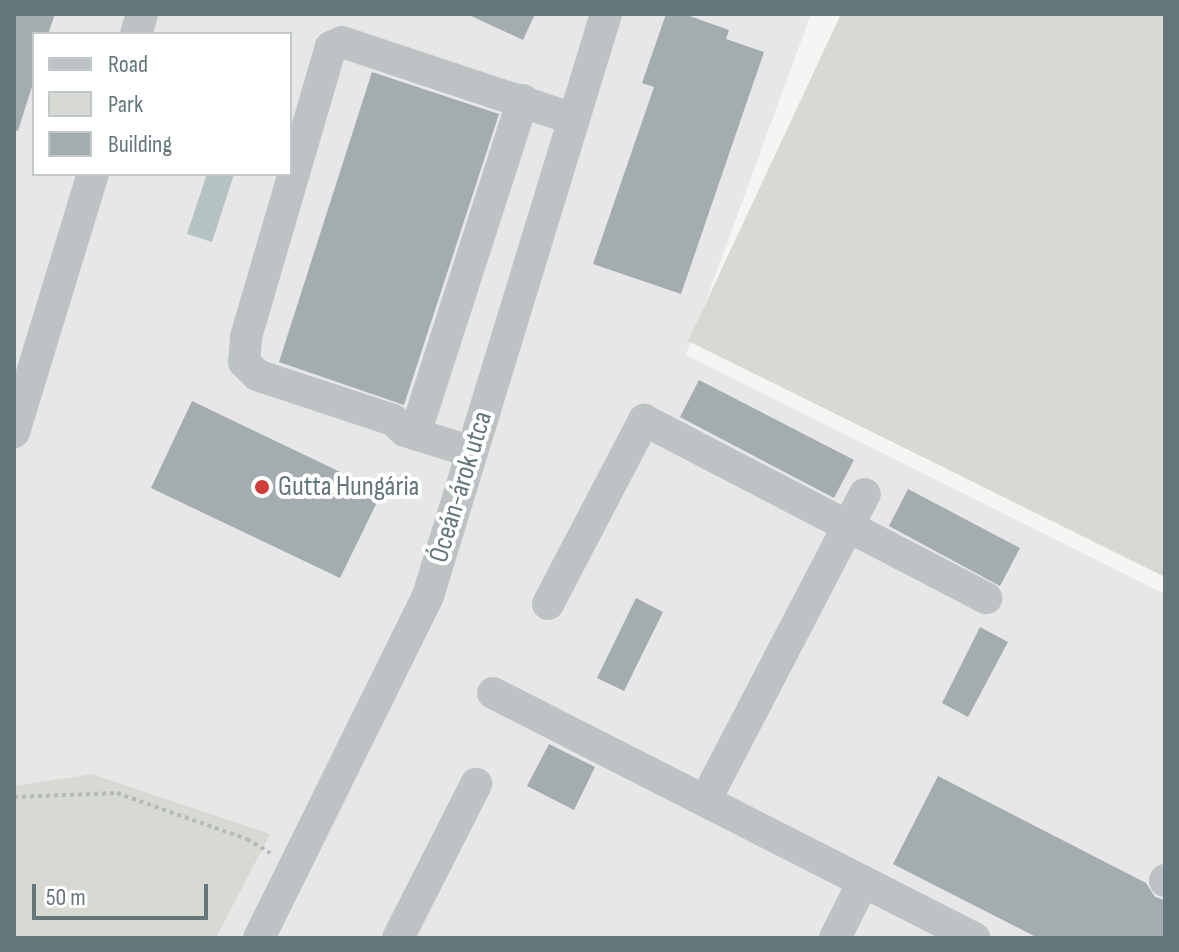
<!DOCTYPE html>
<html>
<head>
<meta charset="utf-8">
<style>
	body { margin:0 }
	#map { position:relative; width:1179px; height:952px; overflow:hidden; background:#f6f5f3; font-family:"Sofia Sans Condensed",sans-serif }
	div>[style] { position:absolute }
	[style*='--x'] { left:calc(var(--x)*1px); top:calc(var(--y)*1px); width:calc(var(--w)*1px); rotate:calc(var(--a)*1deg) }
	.built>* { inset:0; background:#e6e7e6 }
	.green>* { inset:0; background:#d7dad2 }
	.water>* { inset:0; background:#b4c2c3 }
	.building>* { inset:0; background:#a3adaf }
	.path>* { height:4px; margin-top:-2px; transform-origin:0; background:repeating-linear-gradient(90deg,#b5b9ba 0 4px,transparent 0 8px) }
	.minor>* { height:32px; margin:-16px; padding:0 16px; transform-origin:16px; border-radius:16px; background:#bdc2c4 }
	.dots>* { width:22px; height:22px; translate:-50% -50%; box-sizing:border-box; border:4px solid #fff; border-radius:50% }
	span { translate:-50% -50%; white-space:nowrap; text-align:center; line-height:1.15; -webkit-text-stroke:8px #fff; paint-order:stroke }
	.poi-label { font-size:28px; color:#64767a }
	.left { translate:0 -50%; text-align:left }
	.street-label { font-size:28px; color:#64767a }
	.frame { position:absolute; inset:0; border:16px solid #64767a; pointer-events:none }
	.legend { position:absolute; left:32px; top:32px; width:260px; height:144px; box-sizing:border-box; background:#fff; border:2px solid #c1c8ca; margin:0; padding:10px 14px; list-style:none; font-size:24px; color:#64767a }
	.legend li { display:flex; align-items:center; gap:16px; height:40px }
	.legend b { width:40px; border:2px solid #c1c8ca }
	.scale { position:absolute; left:32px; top:884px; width:176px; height:36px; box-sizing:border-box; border:4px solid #64767a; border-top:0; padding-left:10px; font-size:24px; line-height:28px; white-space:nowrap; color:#64767a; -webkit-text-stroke:6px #fff; paint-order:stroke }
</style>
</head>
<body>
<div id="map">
	<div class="built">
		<i style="clip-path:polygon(evenodd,14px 14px,811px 14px,686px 355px,1165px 594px,1165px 938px,216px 938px,269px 834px,94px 774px,14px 786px,14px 14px,34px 34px,290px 34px,290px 174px,34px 174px,34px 34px)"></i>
	</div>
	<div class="green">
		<i style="clip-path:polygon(841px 14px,1165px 14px,1165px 577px,688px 341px)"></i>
		<i style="clip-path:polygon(93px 774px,270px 834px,216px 938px,14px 938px,14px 786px)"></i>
	</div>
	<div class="water">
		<i style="clip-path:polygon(207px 174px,234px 174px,212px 242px,187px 234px)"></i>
	</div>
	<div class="building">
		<i style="clip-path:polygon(14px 14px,55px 14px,48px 34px,34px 34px,34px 80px,18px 131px,14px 130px)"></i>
		<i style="clip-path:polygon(467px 14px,535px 14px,523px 40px)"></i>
		<i style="clip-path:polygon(666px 14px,684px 14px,729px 30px,726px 39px,764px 52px,681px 294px,593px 264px,654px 87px,642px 83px)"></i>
		<i style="clip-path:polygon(372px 72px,499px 114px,404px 405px,279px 362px)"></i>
		<i style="clip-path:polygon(699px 380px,854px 460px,834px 498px,680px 417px)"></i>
		<i style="clip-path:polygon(192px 401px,382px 492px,340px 578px,151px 488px)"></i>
		<i style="clip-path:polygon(908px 489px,1020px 548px,1000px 586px,889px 526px)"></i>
		<i style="clip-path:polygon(636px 598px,663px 612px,624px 691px,597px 678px)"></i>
		<i style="clip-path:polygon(980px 627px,1008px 642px,968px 717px,942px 703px)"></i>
		<i style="clip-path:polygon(549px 744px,595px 767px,574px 810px,527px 786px)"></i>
		<i style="clip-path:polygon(938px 776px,1146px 883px,1155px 897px,1165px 900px,1165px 938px,1038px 938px,893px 864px)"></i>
	</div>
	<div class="path">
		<i style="--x:14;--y:797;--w:103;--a:-2.2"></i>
		<i style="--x:117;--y:793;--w:138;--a:19.5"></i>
		<i style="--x:247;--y:839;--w:27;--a:31"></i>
	</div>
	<div class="minor">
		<i style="--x:136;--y:34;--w:21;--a:-73"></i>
		<i style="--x:14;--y:432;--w:270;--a:-73"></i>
		<i style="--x:415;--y:434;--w:351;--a:-72.1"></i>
		<i style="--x:472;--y:452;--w:70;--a:-162.6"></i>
		<i style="--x:405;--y:431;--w:16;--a:-137"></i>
		<i style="--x:393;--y:420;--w:143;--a:-161.7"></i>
		<i style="--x:257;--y:375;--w:18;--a:-135"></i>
		<i style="--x:244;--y:362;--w:25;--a:-85"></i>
		<i style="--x:246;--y:337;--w:302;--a:-73.7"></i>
		<i style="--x:331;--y:47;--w:12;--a:-24"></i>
		<i style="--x:342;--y:42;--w:244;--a:18.4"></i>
		<i style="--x:548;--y:604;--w:208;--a:-62.4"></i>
		<i style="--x:644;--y:420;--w:386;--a:27.5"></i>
		<i style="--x:493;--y:693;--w:540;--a:26.99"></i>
		<i style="--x:705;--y:801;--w:346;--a:-62.5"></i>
		<i style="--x:1165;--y:881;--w:1;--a:-90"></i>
		<i style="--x:259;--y:938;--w:381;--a:-63.7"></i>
		<i style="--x:428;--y:596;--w:609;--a:-72.99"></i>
		<i style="--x:398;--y:938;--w:173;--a:-63.1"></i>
		<i style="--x:835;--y:938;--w:63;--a:-63.4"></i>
	</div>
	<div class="dots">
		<i style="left:262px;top:487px;background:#ce3d3a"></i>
	</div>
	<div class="poi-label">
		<span class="left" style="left:278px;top:487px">Gutta Hungária</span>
	</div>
	<div class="street-label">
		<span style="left:461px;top:487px;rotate:-73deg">Óceán-árok utca</span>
	</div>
	<div class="frame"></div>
	<ul class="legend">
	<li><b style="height:10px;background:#bdc2c4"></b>Road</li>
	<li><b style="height:22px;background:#d7dad2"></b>Park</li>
	<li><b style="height:22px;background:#a3adaf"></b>Building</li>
	</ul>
	<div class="scale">50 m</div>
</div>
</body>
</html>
